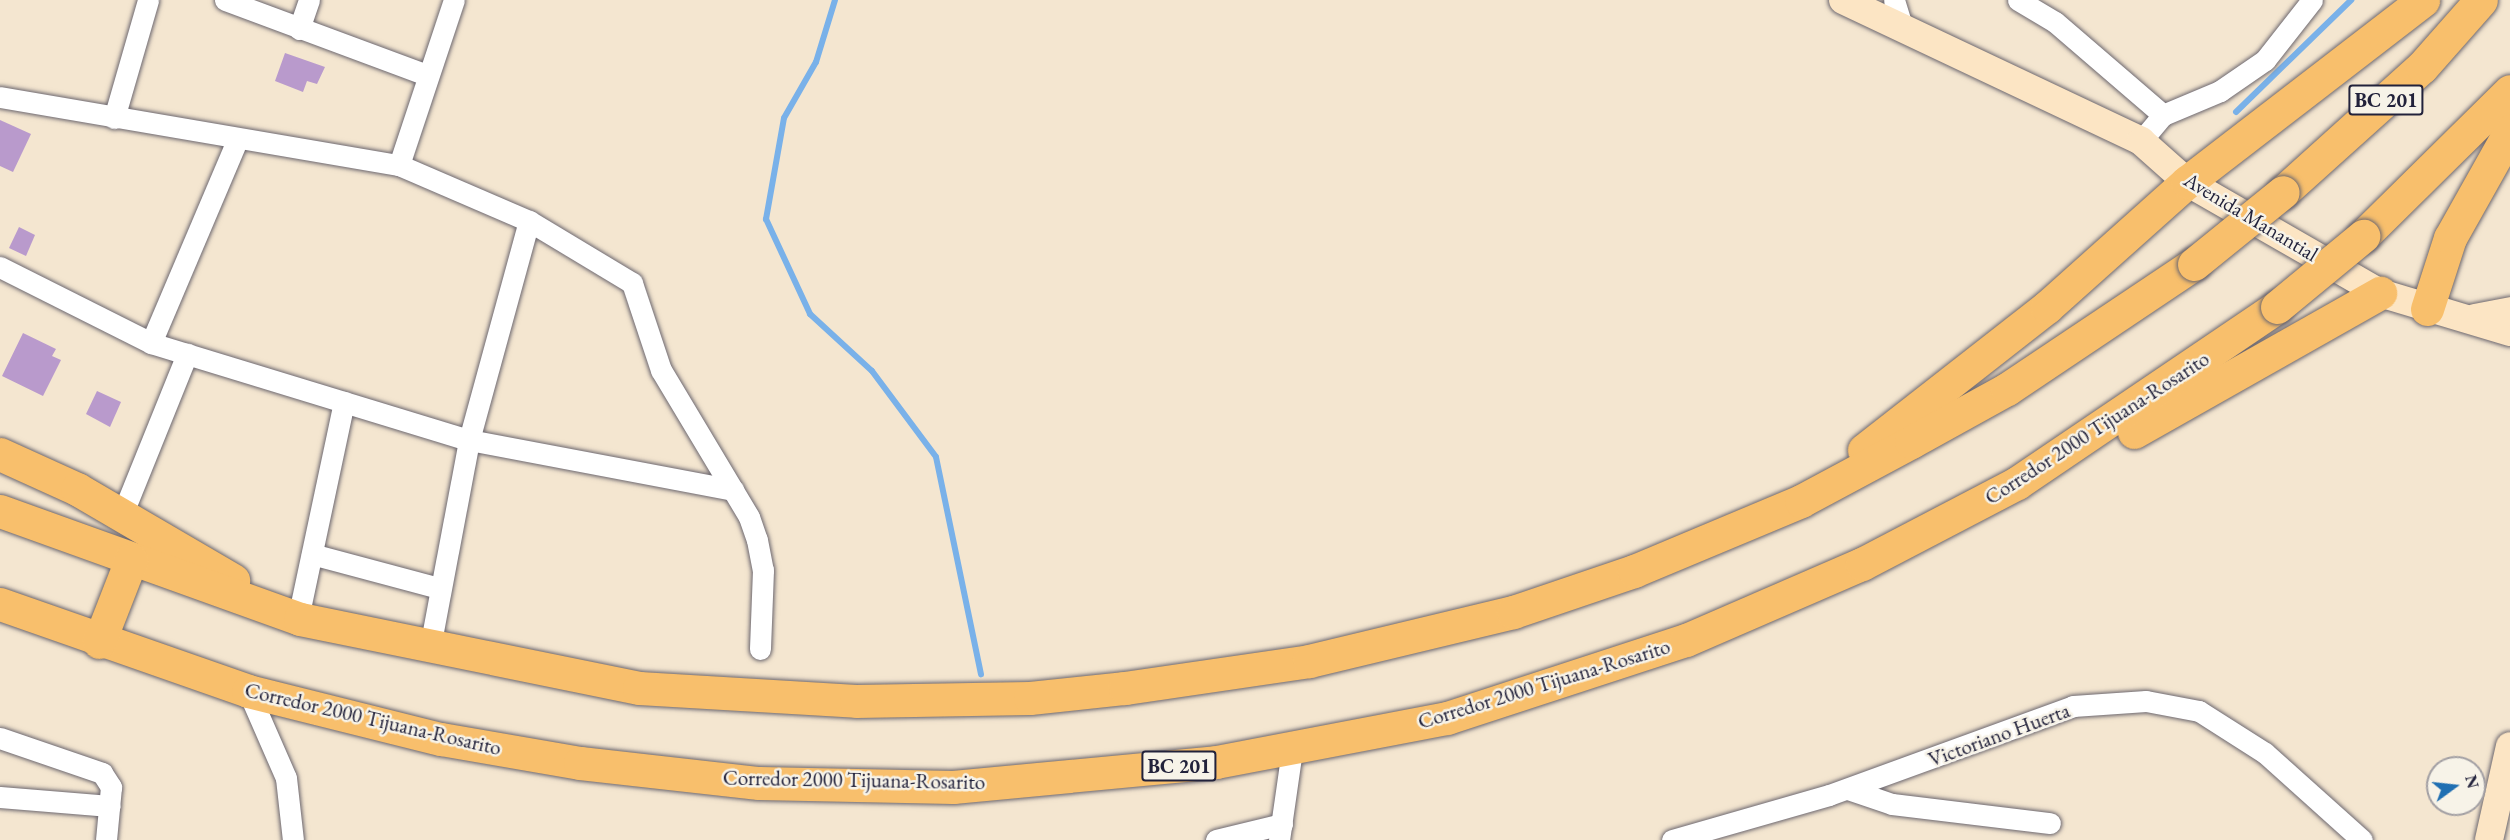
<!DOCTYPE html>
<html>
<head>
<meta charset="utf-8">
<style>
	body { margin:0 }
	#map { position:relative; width:2510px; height:840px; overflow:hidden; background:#f4e6d0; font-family:"EB Garamond",serif }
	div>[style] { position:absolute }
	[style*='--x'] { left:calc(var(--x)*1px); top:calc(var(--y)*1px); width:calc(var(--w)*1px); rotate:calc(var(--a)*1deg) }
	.stream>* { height:6px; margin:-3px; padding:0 3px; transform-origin:3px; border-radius:3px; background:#79b1e9 }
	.building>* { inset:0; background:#b99acc }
	.roads { filter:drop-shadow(0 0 2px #6c676f) drop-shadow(0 0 2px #6c676f) }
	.street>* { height:21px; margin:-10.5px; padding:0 10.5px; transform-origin:10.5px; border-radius:10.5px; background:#fff }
	.secondary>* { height:28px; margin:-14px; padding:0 14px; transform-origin:14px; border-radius:14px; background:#fce5c4 }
	.highway>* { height:33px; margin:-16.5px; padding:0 16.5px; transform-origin:16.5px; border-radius:16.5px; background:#f8bf6c }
	.bridges { filter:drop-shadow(0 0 2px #6c676f) drop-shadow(0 0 2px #6c676f) }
	.highway-bridge>* { height:33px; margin:-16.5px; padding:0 16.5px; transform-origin:16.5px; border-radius:16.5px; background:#f8bf6c }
	span { translate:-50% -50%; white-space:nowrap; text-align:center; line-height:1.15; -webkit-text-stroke:5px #f7f3e8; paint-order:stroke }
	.shield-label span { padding:2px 4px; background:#f7f3e8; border:2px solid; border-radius:4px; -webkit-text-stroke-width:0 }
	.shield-label { font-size:20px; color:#22223b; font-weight:700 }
	.street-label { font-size:21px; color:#22223b }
	.north { position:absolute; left:2426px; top:756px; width:60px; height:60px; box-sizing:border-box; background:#f7f3e8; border:2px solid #a29fa3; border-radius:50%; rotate:75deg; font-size:16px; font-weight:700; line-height:24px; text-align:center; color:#22223b }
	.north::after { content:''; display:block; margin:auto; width:21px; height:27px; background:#1f6fb2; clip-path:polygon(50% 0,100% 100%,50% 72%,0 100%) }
</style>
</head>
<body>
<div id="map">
	<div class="stream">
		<i style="--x:835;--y:0;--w:65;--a:107"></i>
		<i style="--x:816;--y:62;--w:64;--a:119.7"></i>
		<i style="--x:784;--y:118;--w:103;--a:100.1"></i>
		<i style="--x:766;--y:219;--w:105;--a:65.1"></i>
		<i style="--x:810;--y:314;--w:84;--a:42.6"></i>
		<i style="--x:872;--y:371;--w:107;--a:53.3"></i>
		<i style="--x:936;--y:457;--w:222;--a:78.3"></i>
		<i style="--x:2236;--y:112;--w:161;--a:-44.2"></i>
	</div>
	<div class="building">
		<i style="clip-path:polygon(285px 53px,325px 67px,317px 84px,307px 81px,303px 92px,275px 81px)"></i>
		<i style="clip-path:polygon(0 120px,31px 134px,13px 172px,0 166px)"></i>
		<i style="clip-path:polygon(19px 227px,35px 235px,26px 256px,9px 248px)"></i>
		<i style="clip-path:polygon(23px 333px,56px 349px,52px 356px,61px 360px,43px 396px,2px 376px)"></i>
		<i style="clip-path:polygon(97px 391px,121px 402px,110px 427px,86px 414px)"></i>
	</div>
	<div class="roads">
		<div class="street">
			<i style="--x:225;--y:0;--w:215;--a:20.4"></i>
			<i style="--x:1894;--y:0;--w:28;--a:73"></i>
			<i style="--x:2018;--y:0;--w:43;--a:30.7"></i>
			<i style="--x:2055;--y:22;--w:143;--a:40.7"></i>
			<i style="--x:299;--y:29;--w:31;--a:-71"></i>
			<i style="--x:0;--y:97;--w:405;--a:9.7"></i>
			<i style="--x:399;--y:165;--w:174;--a:-71.6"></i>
			<i style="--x:114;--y:118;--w:123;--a:-73.9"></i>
			<i style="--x:2141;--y:141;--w:34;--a:-50"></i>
			<i style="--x:2163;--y:115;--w:62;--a:-22.8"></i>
			<i style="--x:2220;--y:91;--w:55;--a:-34.6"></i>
			<i style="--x:2265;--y:60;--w:76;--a:-51.9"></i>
			<i style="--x:399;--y:165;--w:142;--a:23.3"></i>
			<i style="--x:529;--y:221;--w:120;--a:31"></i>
			<i style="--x:632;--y:283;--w:92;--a:71.6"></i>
			<i style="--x:661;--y:370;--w:171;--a:59.1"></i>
			<i style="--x:749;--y:517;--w:24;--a:71"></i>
			<i style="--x:757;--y:540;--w:31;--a:79"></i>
			<i style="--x:763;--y:570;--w:79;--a:92.2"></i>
			<i style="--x:0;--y:267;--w:169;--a:26.7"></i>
			<i style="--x:151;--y:343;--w:332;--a:17"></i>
			<i style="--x:469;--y:440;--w:269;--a:10.7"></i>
			<i style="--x:151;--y:343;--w:220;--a:-67"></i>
			<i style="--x:122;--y:515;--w:174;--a:-68"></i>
			<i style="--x:312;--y:554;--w:131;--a:15"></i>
			<i style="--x:298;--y:618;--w:221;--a:-78"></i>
			<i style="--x:430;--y:647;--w:211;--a:-79.3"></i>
			<i style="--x:469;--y:440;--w:227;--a:-74.7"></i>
			<i style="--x:248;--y:691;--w:95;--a:66.4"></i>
			<i style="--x:286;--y:778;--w:62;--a:83.6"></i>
			<i style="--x:0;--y:738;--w:108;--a:18.9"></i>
			<i style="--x:102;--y:773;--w:17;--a:57"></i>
			<i style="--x:111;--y:787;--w:53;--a:95.4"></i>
			<i style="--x:1848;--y:789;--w:46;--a:18.8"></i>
			<i style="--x:1892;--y:804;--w:159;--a:6.9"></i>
			<i style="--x:0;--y:797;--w:110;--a:4.7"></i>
			<i style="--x:1216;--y:840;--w:68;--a:-13.6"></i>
			<i style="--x:1279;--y:840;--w:91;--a:-81.8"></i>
			<i style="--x:1672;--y:840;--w:163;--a:-16"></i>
			<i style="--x:1829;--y:795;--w:260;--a:-20"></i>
			<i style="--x:2073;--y:706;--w:73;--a:-3.9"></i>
			<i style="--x:2146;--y:701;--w:54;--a:10.7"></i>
			<i style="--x:2199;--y:711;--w:78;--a:32.5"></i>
			<i style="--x:2265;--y:753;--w:130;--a:41.9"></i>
		</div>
		<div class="secondary">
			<i style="--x:1843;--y:0;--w:330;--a:25.3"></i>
			<i style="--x:2141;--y:141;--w:62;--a:41.7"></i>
			<i style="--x:2187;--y:182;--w:223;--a:29.9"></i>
			<i style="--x:2380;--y:293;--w:136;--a:16.7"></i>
			<i style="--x:2475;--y:318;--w:36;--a:-11"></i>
			<i style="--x:2489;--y:840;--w:96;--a:-77.4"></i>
		</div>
		<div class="highway">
			<i style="--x:2283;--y:192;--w:187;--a:-42"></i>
			<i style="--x:2422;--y:67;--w:89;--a:-48.6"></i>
			<i style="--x:2363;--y:236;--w:206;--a:-44.6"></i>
			<i style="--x:2427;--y:309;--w:75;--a:-72.1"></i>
			<i style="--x:2450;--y:238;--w:123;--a:-60.7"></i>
			<i style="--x:2134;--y:432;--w:283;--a:-29.5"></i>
			<i style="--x:1864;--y:450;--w:232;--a:-38"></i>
			<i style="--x:2047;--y:307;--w:188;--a:-41.8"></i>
			<i style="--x:2187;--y:182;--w:298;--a:-37.6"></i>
			<i style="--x:0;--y:454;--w:85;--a:24.4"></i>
			<i style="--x:77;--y:489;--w:181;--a:30.3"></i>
			<i style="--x:0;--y:511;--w:319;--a:19.8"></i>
			<i style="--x:300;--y:619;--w:346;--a:11.5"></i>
			<i style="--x:639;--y:688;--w:217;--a:3.4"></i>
			<i style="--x:856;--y:701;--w:174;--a:-1"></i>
			<i style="--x:1030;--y:698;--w:96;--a:-6"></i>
			<i style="--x:1125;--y:688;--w:186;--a:-8.3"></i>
			<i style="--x:1309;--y:661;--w:210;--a:-13.5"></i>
			<i style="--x:1513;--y:612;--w:128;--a:-18.7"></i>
			<i style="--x:1634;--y:571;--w:181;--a:-22.7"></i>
			<i style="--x:1801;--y:501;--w:125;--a:-28.2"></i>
			<i style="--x:1911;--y:442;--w:110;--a:-28.9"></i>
			<i style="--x:2007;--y:389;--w:225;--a:-33.8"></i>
			<i style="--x:0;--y:604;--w:263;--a:19.3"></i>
			<i style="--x:248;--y:691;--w:199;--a:14"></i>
			<i style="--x:441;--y:739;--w:141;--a:9.8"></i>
			<i style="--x:580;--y:763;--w:180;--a:6.4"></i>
			<i style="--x:759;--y:783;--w:194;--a:1.2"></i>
			<i style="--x:953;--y:787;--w:264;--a:-5.4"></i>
			<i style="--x:1216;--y:762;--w:235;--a:-10.8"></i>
			<i style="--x:1447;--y:718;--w:251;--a:-18.1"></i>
			<i style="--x:1686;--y:640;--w:192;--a:-23.4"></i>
			<i style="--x:1862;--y:564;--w:175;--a:-27.6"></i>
			<i style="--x:2017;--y:483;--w:314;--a:-34.1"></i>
			<i style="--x:99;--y:642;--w:88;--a:-68.7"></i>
		</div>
	</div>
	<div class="bridges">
		<div class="highway-bridge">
			<i style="--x:2194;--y:264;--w:114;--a:-39"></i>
			<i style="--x:2277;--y:307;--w:112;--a:-39.5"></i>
		</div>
	</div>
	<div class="shield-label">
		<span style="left:2386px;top:100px">BC 201</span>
		<span style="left:1179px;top:766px">BC 201</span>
	</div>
	<div class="street-label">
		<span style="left:2251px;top:217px;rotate:31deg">Avenida Manantial</span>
		<span style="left:2097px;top:428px;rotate:-33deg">Corredor 2000 Tijuana-Rosarito</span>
		<span style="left:1544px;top:684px;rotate:-17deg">Corredor 2000 Tijuana-Rosarito</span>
		<span style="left:373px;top:719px;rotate:13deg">Corredor 2000 Tijuana-Rosarito</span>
		<span style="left:1999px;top:735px;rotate:-20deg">Victoriano Huerta</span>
		<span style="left:854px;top:780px;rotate:1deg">Corredor 2000 Tijuana-Rosarito</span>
	</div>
	<div class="north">N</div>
</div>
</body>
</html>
